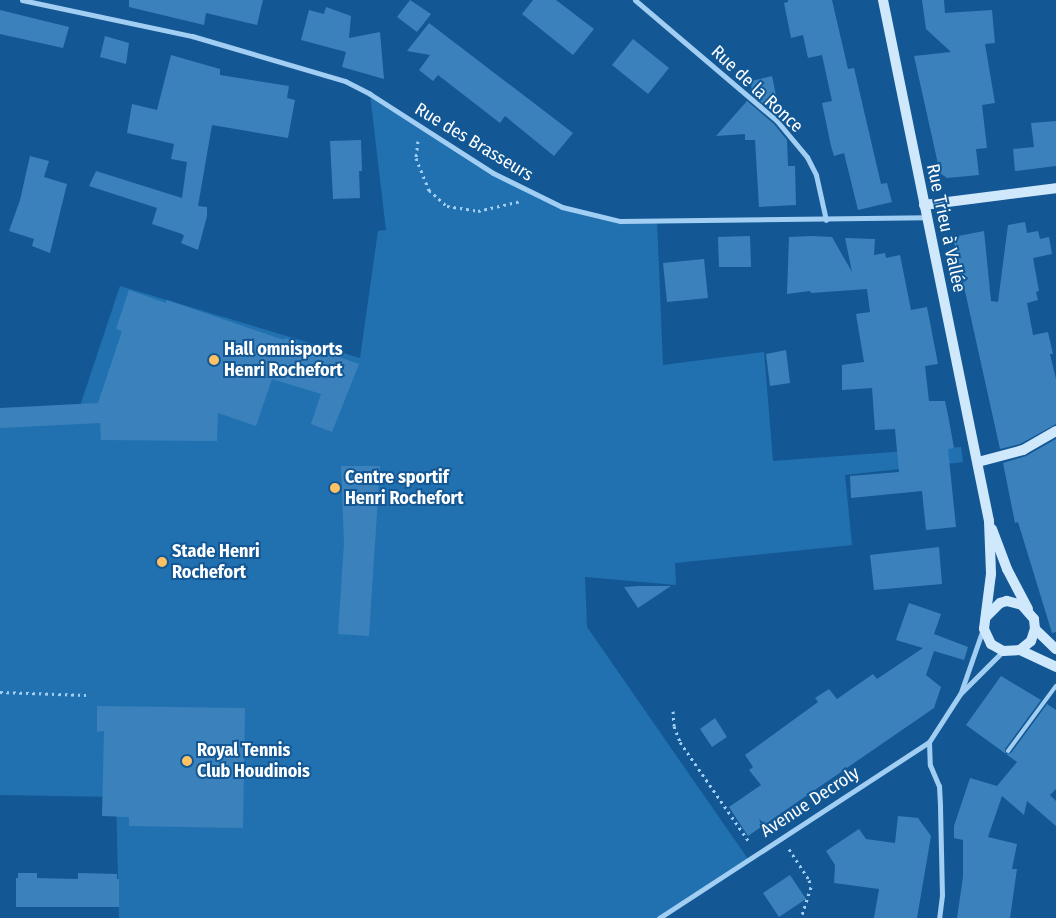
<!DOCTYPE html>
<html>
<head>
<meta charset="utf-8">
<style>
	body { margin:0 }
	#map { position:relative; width:1056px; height:918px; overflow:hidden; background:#135894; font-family:"Fira Sans Condensed",sans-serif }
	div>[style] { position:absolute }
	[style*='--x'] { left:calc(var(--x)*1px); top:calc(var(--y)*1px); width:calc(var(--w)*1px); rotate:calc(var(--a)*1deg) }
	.green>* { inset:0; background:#2171b1 }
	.building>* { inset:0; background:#3b82bc }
	.path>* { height:3px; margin-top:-1.5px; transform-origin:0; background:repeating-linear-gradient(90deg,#a1cef2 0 2.5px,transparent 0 6.5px) }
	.lane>* { height:4px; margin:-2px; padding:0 2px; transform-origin:2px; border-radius:2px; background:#a1cef2 }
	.street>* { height:5px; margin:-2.5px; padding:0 2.5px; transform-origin:2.5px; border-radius:2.5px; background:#a1cef2 }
	.secondary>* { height:10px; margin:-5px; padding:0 5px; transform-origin:5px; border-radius:5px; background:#d0e8fc }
	.dots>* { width:14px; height:14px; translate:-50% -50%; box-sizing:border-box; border:2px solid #135894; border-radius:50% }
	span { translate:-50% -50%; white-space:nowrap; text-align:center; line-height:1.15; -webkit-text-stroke:4px #135894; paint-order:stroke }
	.street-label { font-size:18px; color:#fff }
	.poi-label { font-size:18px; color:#fff; font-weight:700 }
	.left { translate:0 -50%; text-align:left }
</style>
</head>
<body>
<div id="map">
	<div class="green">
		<i style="clip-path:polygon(370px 94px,493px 173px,562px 207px,620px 221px,657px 221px,663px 365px,764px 352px,773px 461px,961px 447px,963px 462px,845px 475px,852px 545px,675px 563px,676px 585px,585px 577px,587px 627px,748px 859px,659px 918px,119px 918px,116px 797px,0 795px,0 413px,79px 409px,120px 286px,360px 358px,378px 231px,386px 230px)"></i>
	</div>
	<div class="building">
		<i style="clip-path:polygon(129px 0,263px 0,257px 25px,206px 13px,204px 25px,129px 7px)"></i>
		<i style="clip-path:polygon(410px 0,431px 14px,417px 32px,397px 17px)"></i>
		<i style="clip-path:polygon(533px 0,556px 0,594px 29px,573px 55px,522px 14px)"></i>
		<i style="clip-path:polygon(788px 0,832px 0,848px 69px,854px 68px,881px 184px,887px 183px,892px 202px,858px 210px,844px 153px,834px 156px,831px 146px,822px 103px,832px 101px,822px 55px,808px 58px,803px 35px,791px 38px,784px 3px,788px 2px)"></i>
		<i style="clip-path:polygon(922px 0,944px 0,945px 13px,992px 10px,995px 43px,985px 44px,995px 103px,982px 105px,987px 148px,976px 149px,979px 175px,947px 178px,940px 173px,914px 56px,951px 52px,926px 29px)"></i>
		<i style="clip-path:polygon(326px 7px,351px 16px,349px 38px,380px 32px,384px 79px,342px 67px,346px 52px,301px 40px,309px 10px,324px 14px)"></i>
		<i style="clip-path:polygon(0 10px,69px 27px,63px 48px,0 34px)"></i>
		<i style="clip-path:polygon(429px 23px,573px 133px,554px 156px,505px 116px,500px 123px,438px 75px,433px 81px,419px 70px,430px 55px,407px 51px)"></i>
		<i style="clip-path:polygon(105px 36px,129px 43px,126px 64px,100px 57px)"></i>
		<i style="clip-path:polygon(633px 39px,669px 68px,648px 94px,612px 65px)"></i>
		<i style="clip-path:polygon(171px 55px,220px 69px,220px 75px,289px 86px,287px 98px,295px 100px,288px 138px,212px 125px,198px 206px,207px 207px,207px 216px,198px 250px,181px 243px,184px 236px,182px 234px,152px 224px,157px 208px,89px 186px,96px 171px,182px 198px,187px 162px,171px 159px,174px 144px,127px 133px,132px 104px,157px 110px)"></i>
		<i style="clip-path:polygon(772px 76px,779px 110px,775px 114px,752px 94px,751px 81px)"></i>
		<i style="clip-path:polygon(747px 101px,774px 124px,787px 140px,788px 166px,795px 166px,796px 205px,759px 207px,755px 140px,745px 140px,745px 134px,716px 136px)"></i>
		<i style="clip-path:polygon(1056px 121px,1056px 166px,1015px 171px,1013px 149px,1034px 147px,1031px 123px)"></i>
		<i style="clip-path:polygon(361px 140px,362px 171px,359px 171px,360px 198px,333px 199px,330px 141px)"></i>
		<i style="clip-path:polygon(30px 156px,49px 161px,44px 177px,67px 184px,50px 253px,32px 246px,34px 239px,9px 231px,20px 200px)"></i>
		<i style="clip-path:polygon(1025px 222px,1027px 233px,1038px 231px,1040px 239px,1049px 237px,1052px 254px,1033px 258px,1039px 291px,1036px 292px,1038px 300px,1027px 303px,1033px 335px,1048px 332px,1053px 354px,1050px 354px,1056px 379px,1056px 424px,1020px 444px,1000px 449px,953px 237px,984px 231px,991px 301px,998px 302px,1008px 225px)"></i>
		<i style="clip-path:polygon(750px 236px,751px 267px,719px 267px,718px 237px)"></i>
		<i style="clip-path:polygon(811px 236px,832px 237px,852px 272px,845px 238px,875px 239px,874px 255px,885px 253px,886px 258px,900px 255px,911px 310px,927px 307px,938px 364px,925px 366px,929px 401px,945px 401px,948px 415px,954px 448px,948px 449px,956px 527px,926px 530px,922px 491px,851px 498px,850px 476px,899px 472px,895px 429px,875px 430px,872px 388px,842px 390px,842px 365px,864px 362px,856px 314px,870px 312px,867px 289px,811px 293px,810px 291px,787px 294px,789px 237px)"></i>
		<i style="clip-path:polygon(704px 259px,708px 298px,667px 302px,663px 263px)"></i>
		<i style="clip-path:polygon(129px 290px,166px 303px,167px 300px,284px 340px,285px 338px,359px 364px,332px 432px,311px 424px,321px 394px,272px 379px,256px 426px,218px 413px,217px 441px,101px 440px,100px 423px,0 428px,0 408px,98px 403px,122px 331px,116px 329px)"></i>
		<i style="clip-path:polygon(786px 350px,790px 383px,770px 386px,766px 354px)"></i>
		<i style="clip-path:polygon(1056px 439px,1056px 632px,1052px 633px,1018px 522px,1015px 523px,1003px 463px,1026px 456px)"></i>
		<i style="clip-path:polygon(341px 466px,380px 466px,369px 636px,338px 634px,344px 543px)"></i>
		<i style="clip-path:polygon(939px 547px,942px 584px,874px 590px,870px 555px)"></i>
		<i style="clip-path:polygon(671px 586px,638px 608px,624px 587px,639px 586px)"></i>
		<i style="clip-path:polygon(909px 603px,941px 614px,934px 634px,968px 647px,964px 660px,934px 651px,926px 675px,941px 687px,934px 708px,748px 836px,729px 807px,761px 785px,749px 770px,753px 767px,745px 755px,818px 702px,815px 698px,829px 689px,837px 699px,873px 674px,877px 679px,923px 648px,896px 640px)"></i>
		<i style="clip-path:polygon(1001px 676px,1041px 700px,1005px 749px,1006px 754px,1011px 753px,1047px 704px,1056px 710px,1056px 789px,1050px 795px,1056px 801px,1056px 826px,1027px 801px,1024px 815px,1002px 796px,988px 837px,1017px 844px,1012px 869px,1017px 869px,1010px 918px,957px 918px,963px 877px,963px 840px,954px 838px,954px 826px,970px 778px,997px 786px,1017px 762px,966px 725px)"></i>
		<i style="clip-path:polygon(97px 706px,245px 708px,243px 828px,129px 826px,129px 817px,102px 816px,104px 731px,97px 732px)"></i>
		<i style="clip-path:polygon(715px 718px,727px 737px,712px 747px,700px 729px)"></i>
		<i style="clip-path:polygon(898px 816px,918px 818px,931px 836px,917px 918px,874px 918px,879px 889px,834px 883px,835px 865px,826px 851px,859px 829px,866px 839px,895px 843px)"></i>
		<i style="clip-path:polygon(18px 873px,37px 873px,37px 878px,78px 879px,78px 873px,117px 874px,117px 879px,119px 879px,119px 907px,16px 907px,16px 878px,18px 878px)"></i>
		<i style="clip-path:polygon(790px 875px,806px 899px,779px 917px,763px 893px)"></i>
	</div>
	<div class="path">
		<i style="--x:418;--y:141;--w:17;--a:97"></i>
		<i style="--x:416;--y:158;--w:35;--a:68"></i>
		<i style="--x:429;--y:190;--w:24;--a:42"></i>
		<i style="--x:447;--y:206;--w:31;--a:9"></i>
		<i style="--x:478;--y:211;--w:44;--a:-13.1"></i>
		<i style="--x:0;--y:692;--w:86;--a:2"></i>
		<i style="--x:673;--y:711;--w:15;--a:86"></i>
		<i style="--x:674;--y:726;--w:17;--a:69"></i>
		<i style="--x:680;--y:742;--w:123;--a:55.3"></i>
		<i style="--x:789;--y:849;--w:37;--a:57"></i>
		<i style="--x:809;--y:880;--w:7;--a:74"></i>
		<i style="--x:811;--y:887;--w:33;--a:108"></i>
	</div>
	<div class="lane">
		<i style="--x:1008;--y:751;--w:81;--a:-53.6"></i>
	</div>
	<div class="street">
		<i style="--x:22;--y:0;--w:174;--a:12"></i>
		<i style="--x:192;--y:36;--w:159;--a:16.4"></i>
		<i style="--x:345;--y:81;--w:28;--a:27"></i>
		<i style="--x:370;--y:94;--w:146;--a:32.7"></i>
		<i style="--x:493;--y:173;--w:77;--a:26.2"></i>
		<i style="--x:562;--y:207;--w:60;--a:13.6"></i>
		<i style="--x:620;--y:221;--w:307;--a:-0.7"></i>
		<i style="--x:635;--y:0;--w:187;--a:40.4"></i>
		<i style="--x:777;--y:121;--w:47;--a:50.2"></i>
		<i style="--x:807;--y:157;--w:20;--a:63"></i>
		<i style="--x:816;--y:175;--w:46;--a:77.5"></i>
		<i style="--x:961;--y:692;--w:67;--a:-70.8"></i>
		<i style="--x:929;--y:742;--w:23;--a:88"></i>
		<i style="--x:930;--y:765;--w:23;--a:67"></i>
		<i style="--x:939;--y:786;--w:21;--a:87"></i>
		<i style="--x:940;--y:807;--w:88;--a:88.7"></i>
		<i style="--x:942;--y:895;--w:23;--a:97"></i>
		<i style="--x:659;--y:918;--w:322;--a:-33.1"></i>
		<i style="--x:929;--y:742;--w:57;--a:-57.1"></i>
		<i style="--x:960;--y:694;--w:61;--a:-45"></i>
	</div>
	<div class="secondary">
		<i style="--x:883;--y:0;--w:532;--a:78.5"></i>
		<i style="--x:989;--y:521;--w:53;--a:87.8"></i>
		<i style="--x:991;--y:574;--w:55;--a:97.3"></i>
		<i style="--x:984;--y:629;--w:17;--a:65"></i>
		<i style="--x:991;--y:644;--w:14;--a:30"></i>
		<i style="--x:1003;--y:651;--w:17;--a:-3"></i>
		<i style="--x:1020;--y:650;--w:14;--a:-39"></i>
		<i style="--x:1031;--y:641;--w:13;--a:-72"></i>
		<i style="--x:1035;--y:629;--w:10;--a:-96"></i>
		<i style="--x:1034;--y:619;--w:18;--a:-131"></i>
		<i style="--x:1022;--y:605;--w:16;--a:-165"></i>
		<i style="--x:1007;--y:601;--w:7;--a:164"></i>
		<i style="--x:1000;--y:603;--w:18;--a:135"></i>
		<i style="--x:924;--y:205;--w:133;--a:-7.3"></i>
		<i style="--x:978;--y:462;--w:47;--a:-14.9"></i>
		<i style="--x:1023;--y:450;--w:38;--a:-30"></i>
		<i style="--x:992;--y:529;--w:43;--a:69.4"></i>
		<i style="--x:1007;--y:569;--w:45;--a:62.3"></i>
		<i style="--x:1035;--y:629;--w:29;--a:44"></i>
		<i style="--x:1020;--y:650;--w:40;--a:25"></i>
	</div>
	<div class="dots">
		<i style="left:214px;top:360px;background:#ffc263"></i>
		<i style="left:335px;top:488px;background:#ffc263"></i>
		<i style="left:162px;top:562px;background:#ffc263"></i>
		<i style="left:187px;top:761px;background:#ffc263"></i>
	</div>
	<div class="street-label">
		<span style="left:757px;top:89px;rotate:43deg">Rue de la Ronce</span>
		<span style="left:474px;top:142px;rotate:31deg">Rue des Brasseurs</span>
		<span style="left:946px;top:228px;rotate:78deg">Rue Trieu à Vallée</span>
		<span style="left:810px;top:802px;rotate:-33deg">Avenue Decroly</span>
	</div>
	<div class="poi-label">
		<span class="left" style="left:224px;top:360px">Hall omnisports<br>Henri Rochefort</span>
		<span class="left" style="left:345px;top:488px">Centre sportif<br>Henri Rochefort</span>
		<span class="left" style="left:172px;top:562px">Stade Henri<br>Rochefort</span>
		<span class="left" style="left:197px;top:761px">Royal Tennis<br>Club Houdinois</span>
	</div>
</div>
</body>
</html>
